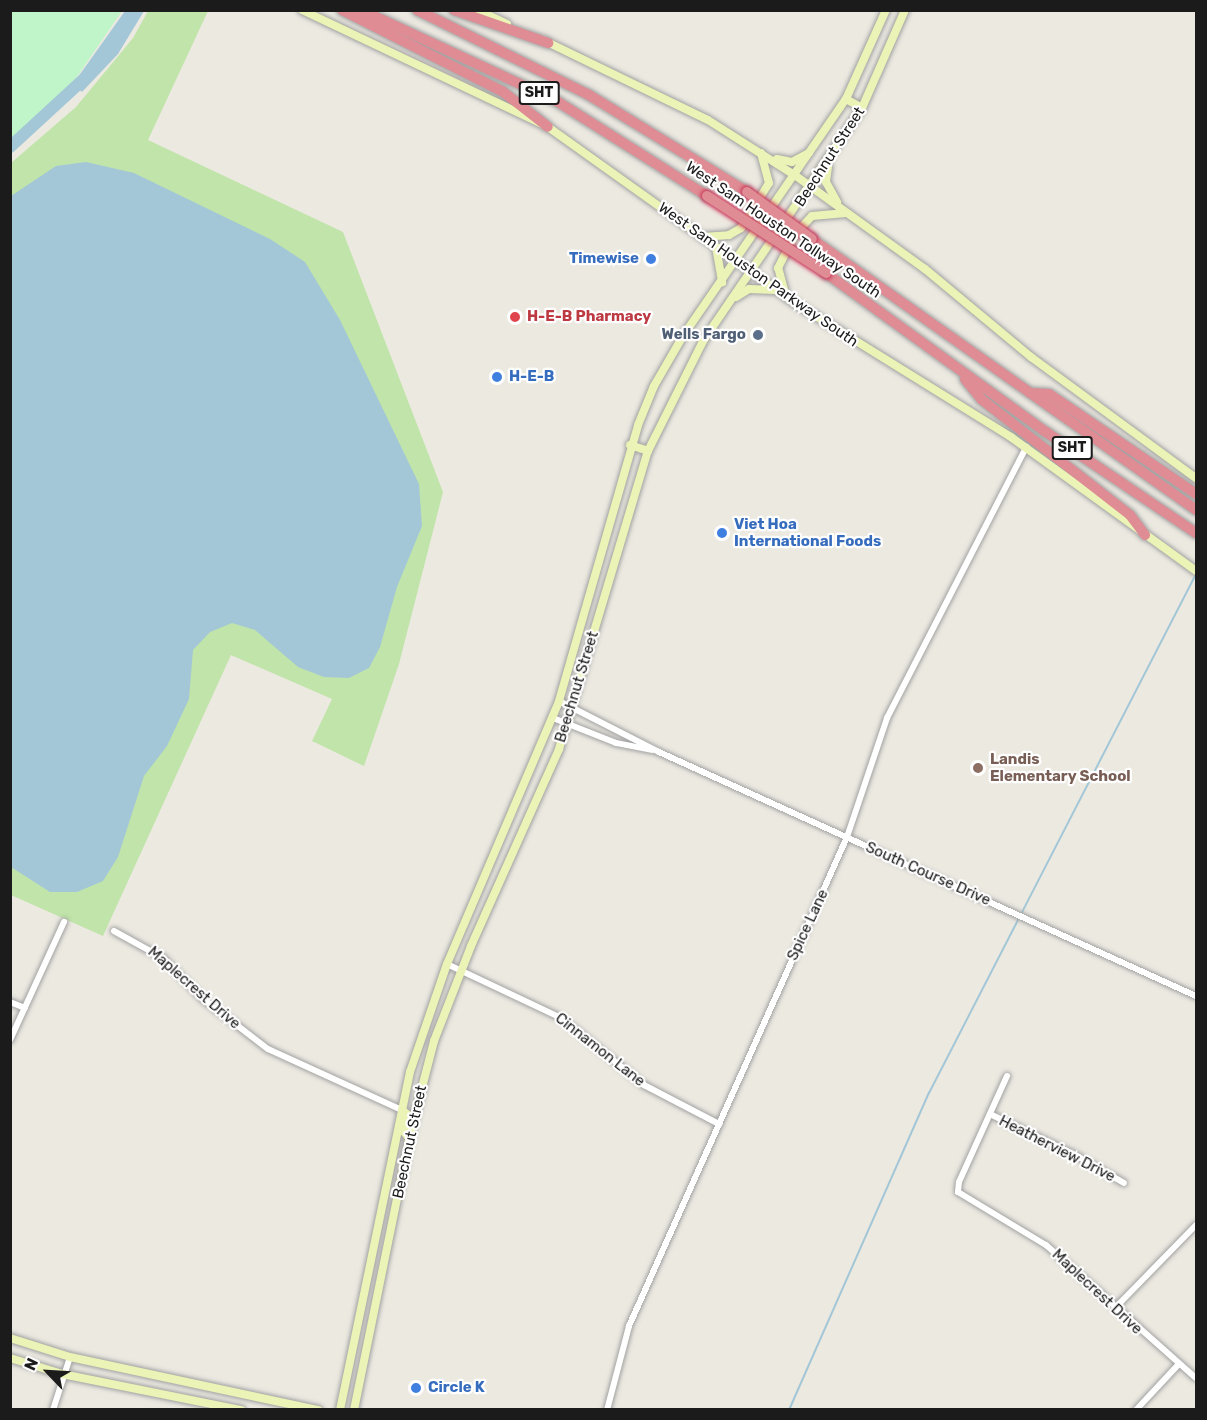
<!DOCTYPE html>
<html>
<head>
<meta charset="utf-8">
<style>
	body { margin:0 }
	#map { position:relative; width:1207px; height:1420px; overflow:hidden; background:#ece9e1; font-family:Rubik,sans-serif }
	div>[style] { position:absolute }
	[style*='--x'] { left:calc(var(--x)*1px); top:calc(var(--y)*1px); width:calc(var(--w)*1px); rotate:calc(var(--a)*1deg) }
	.grass>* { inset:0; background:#c0e4a9 }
	.park>* { inset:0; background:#bff5c8 }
	.water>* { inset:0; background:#a3c7d7 }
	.stream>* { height:2px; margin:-1px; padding:0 1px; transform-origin:1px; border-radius:1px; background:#a3c7d7 }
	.river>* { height:12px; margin:-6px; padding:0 6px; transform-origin:6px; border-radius:6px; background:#a3c7d7 }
	.roads { filter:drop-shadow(0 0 2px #a2a2a2) drop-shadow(0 0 2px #a2a2a2) }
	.street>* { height:6px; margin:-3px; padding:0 3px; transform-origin:3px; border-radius:3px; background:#fff }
	.secondary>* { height:8px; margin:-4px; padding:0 4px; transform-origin:4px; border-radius:4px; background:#ebf4b6 }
	.highway>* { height:10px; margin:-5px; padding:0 5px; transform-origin:5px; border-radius:5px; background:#df8c94 }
	.bridges { filter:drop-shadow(0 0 2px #c92e55) drop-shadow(0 0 2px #c92e55) }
	.highway-bridge>* { height:10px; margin:-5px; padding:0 5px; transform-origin:5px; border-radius:5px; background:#df8c94 }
	.dots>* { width:16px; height:16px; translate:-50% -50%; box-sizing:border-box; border:3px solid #fff; border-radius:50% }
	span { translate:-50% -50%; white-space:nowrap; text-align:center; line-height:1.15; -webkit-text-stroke:4.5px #fff; paint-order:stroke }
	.shield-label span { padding:2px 4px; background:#fff; border:2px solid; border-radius:4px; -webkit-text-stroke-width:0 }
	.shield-label { font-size:14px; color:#1b1b1b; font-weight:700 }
	.street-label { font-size:15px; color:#1b1b1b }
	.shop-label { font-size:15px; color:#366cbe; font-weight:700 }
	.right { translate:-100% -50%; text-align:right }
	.left { translate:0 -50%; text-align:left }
	.health-label { font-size:15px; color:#be3a42; font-weight:700 }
	.service-label { font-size:15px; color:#4e5e75; font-weight:700 }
	.education-label { font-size:15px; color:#785e54; font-weight:700 }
	.frame { position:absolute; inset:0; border:12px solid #1b1b1b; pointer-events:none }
	.north { position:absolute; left:18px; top:1342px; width:60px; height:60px; -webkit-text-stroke:4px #fff; paint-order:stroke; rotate:295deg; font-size:16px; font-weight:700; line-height:24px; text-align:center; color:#1b1b1b }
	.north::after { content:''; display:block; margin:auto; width:21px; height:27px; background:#1b1b1b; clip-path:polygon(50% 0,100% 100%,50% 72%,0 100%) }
</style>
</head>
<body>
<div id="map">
	<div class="grass">
		<i style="clip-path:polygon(148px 11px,208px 11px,148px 140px,343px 232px,443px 492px,399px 664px,364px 766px,312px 741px,332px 699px,231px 655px,103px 936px,11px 895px,11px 163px,76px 107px,133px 38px)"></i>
	</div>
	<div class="park">
		<i style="clip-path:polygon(11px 10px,122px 11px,72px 84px,11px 141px)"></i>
	</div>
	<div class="water">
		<i style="clip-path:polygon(125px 11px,144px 11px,118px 54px,82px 92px,73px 84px)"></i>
		<i style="clip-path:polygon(86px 162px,134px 173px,270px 239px,305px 262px,340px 320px,419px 484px,422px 526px,397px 587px,380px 647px,369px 668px,349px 678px,324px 677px,298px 667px,255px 630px,232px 623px,210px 632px,193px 650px,189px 699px,167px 746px,144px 776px,118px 857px,103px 881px,77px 892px,50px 892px,11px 867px,11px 196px,56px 166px)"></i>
	</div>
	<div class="stream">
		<i style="--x:789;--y:1410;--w:347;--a:-66.2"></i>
		<i style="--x:929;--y:1093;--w:584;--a:-62.78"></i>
	</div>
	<div class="river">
		<i style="--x:10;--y:147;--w:103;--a:-42.6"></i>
	</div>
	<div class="roads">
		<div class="street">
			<i style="--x:559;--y:701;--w:112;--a:27"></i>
			<i style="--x:659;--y:752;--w:590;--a:24.44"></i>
			<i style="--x:553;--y:718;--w:68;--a:21.6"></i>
			<i style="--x:616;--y:743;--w:37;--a:11"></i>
			<i style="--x:114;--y:931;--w:56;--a:28.9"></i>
			<i style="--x:163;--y:958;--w:57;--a:45.7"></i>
			<i style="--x:203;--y:999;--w:82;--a:37.6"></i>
			<i style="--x:268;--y:1049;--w:147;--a:24.5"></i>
			<i style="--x:447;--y:964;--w:126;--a:25.3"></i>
			<i style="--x:561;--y:1018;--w:107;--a:38.9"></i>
			<i style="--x:644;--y:1085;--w:85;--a:27.5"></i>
			<i style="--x:10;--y:1002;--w:16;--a:22"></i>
			<i style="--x:10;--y:1040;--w:130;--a:-65.4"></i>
			<i style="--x:1007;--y:1076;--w:116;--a:114.4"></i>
			<i style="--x:959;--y:1182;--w:10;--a:96"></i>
			<i style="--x:958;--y:1192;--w:103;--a:31.1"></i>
			<i style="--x:1046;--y:1245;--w:200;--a:41.6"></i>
			<i style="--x:990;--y:1114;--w:97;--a:25.8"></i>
			<i style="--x:1077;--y:1156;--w:54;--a:29.9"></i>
			<i style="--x:1115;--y:1308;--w:116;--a:-45.7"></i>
			<i style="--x:53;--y:1410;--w:56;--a:-72.2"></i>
			<i style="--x:607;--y:1410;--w:87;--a:-75.3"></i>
			<i style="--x:629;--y:1326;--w:535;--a:-65.97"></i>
			<i style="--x:847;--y:837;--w:126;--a:-71.4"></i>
			<i style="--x:887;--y:718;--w:305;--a:-62.8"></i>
			<i style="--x:1136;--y:1410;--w:62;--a:-47"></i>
		</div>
		<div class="secondary">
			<i style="--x:302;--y:10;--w:272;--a:25.4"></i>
			<i style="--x:548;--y:127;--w:307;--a:35.5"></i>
			<i style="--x:798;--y:305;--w:251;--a:31.8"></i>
			<i style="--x:1011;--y:437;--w:228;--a:35.9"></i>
			<i style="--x:477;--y:10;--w:33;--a:25"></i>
			<i style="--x:543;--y:40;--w:183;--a:25.9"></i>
			<i style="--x:708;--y:120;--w:104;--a:32.5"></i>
			<i style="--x:796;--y:176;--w:159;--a:35.8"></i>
			<i style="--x:925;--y:269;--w:138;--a:39.7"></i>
			<i style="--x:1031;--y:357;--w:205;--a:36.3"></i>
			<i style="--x:846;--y:99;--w:18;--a:29"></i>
			<i style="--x:777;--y:159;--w:15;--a:11"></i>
			<i style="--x:792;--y:162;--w:19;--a:-28"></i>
			<i style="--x:828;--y:167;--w:15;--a:98"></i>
			<i style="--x:826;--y:182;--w:23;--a:61"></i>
			<i style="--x:702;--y:237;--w:27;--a:-4"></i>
			<i style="--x:729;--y:235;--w:14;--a:-30"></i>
			<i style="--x:741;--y:228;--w:53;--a:-58.1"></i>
			<i style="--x:769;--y:183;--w:31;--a:-105"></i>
			<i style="--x:716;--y:247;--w:36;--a:80"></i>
			<i style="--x:736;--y:297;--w:15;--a:-32"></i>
			<i style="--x:749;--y:289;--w:26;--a:2"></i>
			<i style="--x:786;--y:297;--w:30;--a:-105"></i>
			<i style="--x:778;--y:268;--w:39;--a:-63"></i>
			<i style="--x:796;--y:233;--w:23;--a:-47"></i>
			<i style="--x:812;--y:216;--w:34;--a:-5"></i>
			<i style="--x:630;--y:445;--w:19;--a:18"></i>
			<i style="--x:402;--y:1110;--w:8;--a:40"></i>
			<i style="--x:408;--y:1115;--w:18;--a:99"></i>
			<i style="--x:405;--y:1133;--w:6;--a:51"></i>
			<i style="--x:10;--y:1338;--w:63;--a:17.6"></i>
			<i style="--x:70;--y:1357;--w:254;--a:12.1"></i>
			<i style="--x:10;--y:1358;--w:54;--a:17.1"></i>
			<i style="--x:62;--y:1374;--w:183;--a:11.4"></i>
			<i style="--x:340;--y:1410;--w:345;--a:-78.3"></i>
			<i style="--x:410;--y:1072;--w:114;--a:-71.1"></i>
			<i style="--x:447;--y:964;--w:286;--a:-66.9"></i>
			<i style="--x:559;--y:701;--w:287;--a:-74"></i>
			<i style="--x:638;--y:425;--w:42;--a:-67.7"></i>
			<i style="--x:654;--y:386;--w:58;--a:-59.9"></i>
			<i style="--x:683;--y:336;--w:288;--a:-55.5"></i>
			<i style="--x:846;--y:99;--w:98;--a:-65.8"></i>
			<i style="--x:354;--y:1410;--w:286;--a:-78.5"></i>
			<i style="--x:411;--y:1130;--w:92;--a:-75.5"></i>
			<i style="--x:434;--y:1041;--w:102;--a:-68.7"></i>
			<i style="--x:471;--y:946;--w:216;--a:-65.9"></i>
			<i style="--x:559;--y:749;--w:311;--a:-73.4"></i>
			<i style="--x:648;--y:451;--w:123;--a:-63.4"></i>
			<i style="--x:703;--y:341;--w:282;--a:-55.7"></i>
			<i style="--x:862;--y:108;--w:107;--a:-66.3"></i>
		</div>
		<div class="highway">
			<i style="--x:342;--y:10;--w:179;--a:26.9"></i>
			<i style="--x:502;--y:91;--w:58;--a:38"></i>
			<i style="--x:361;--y:10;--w:217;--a:25"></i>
			<i style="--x:558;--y:102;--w:176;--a:32.2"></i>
			<i style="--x:417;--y:10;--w:192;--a:26.3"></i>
			<i style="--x:589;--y:95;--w:185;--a:31.5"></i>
			<i style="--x:454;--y:10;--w:100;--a:19.3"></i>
			<i style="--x:812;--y:239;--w:470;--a:35.2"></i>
			<i style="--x:826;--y:273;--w:271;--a:35.9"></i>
			<i style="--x:1046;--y:432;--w:181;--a:34"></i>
			<i style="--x:965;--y:379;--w:26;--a:51"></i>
			<i style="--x:981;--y:399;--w:189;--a:37.9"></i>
			<i style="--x:1130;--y:515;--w:25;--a:53"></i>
			<i style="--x:1030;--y:393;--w:19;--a:3"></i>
			<i style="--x:1049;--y:394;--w:178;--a:34.2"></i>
		</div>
	</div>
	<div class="bridges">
		<div class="highway-bridge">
			<i style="--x:747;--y:192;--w:80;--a:35.9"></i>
			<i style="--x:707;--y:196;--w:142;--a:32.9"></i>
		</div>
	</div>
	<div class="dots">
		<i style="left:651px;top:259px;background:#3f7fe0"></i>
		<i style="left:515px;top:317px;background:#e0444e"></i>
		<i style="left:758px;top:335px;background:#5c6f8a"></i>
		<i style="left:497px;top:377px;background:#3f7fe0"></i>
		<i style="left:722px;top:533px;background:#3f7fe0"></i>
		<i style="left:978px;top:768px;background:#8d6e63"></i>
		<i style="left:416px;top:1388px;background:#3f7fe0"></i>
	</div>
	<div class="shield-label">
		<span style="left:539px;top:93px">SHT</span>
		<span style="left:1072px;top:448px">SHT</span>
	</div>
	<div class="street-label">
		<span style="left:830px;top:157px;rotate:-57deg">Beechnut Street</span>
		<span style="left:783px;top:230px;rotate:34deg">West Sam Houston Tollway South</span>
		<span style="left:758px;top:275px;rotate:35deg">West Sam Houston Parkway South</span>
		<span style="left:577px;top:687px;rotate:-73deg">Beechnut Street</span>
		<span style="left:928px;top:874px;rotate:24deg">South Course Drive</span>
		<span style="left:808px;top:925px;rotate:-65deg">Spice Lane</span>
		<span style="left:194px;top:988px;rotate:41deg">Maplecrest Drive</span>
		<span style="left:600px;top:1050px;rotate:38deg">Cinnamon Lane</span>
		<span style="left:410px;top:1142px;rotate:-78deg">Beechnut Street</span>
		<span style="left:1057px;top:1149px;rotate:27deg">Heatherview Drive</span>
		<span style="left:1097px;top:1292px;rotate:43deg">Maplecrest Drive</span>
	</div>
	<div class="shop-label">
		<span class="right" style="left:639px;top:259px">Timewise</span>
		<span class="left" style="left:509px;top:377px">H-E-B</span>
		<span class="left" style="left:734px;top:533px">Viet Hoa<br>International Foods</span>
		<span class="left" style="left:428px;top:1388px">Circle K</span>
	</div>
	<div class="health-label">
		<span class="left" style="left:527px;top:317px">H-E-B Pharmacy</span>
	</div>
	<div class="service-label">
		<span class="right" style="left:746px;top:335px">Wells Fargo</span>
	</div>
	<div class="education-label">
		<span class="left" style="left:990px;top:768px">Landis<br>Elementary School</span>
	</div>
	<div class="frame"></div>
	<div class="north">N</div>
</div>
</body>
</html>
